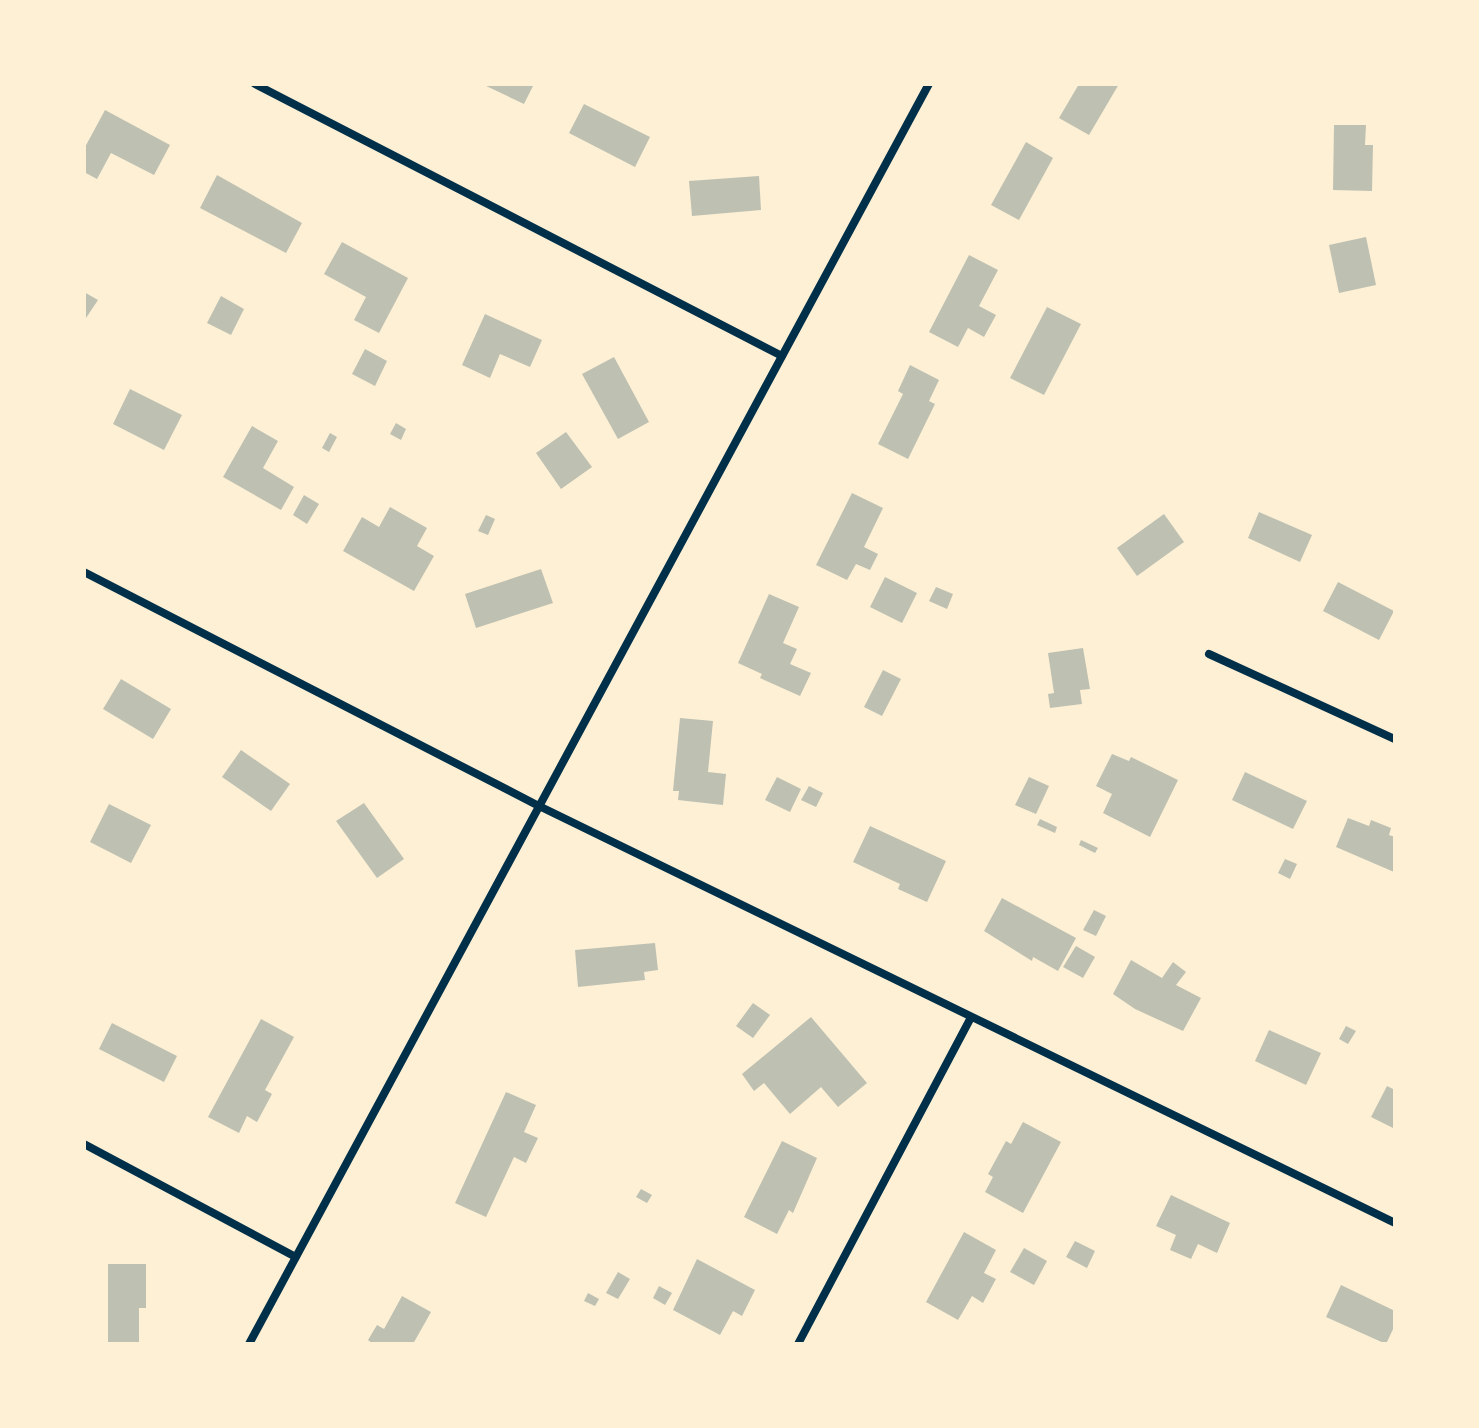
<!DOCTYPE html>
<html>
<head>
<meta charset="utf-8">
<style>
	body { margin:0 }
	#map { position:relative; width:1479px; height:1428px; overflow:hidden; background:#fdf0d5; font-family:"Zilla Slab",serif }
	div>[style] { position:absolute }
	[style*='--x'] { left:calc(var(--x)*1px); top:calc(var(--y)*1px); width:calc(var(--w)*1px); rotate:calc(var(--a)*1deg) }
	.building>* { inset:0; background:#bec0b2 }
	.minor>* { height:8px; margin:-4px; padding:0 4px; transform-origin:4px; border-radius:4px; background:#003049 }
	span { translate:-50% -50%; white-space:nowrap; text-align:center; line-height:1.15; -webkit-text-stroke:8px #fdf0d5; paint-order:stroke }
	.frame { position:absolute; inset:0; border:86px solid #fdf0d5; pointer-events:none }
</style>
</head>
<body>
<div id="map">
	<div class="building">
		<i style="clip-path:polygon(482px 84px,534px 84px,524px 104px)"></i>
		<i style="clip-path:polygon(1079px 84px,1119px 84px,1089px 135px,1059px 118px)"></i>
		<i style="clip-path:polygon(584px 104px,650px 137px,635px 167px,569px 133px)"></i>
		<i style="clip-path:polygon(105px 110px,170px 145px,154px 175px,111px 153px,97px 179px,84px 172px,84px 149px)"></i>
		<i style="clip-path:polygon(1334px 125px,1366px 125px,1365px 145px,1373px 145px,1372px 191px,1333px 190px)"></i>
		<i style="clip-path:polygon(1026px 142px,1053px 158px,1019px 220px,991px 205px)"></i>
		<i style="clip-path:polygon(217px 175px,302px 223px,286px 253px,200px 208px)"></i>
		<i style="clip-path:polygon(759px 176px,761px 210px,692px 216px,689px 181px)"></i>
		<i style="clip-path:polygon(1366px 237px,1376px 285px,1339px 293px,1329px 245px)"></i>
		<i style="clip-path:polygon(342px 242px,408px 278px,379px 333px,354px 320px,366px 297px,324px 274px)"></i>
		<i style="clip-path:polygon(969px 255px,998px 270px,979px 306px,996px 315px,984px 337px,968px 328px,958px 347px,929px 332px)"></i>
		<i style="clip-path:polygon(84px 292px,98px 300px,86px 318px,84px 317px)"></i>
		<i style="clip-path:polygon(221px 296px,244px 309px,231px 335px,207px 323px)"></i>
		<i style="clip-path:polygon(1047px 307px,1081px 324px,1044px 395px,1010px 378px)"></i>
		<i style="clip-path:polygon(485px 314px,542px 340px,530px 367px,500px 354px,490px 378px,462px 365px)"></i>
		<i style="clip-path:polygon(365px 349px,387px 361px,375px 386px,352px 374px)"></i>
		<i style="clip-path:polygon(614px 357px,649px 422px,618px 439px,582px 374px)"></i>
		<i style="clip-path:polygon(910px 365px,939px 380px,929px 401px,935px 404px,908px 459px,878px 444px,903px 394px,898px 391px)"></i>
		<i style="clip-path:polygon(130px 389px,182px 415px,164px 450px,113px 424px)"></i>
		<i style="clip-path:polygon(396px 423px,406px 429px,401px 440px,390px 434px)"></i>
		<i style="clip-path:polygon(252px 426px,278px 441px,263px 468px,294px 487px,281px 510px,223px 477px)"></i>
		<i style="clip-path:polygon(566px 432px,592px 467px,561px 489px,536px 453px)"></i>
		<i style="clip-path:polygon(330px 433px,337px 437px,329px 452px,322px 448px)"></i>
		<i style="clip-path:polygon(852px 493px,883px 508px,864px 547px,878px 554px,870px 570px,856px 564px,847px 580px,816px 565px)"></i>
		<i style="clip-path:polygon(304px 495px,319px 504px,307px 524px,293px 515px)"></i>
		<i style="clip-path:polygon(390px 507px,427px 528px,417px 546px,434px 556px,414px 591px,343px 551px,362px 517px,379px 527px)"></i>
		<i style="clip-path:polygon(1259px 512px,1312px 535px,1300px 562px,1248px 538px)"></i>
		<i style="clip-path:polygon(1164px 514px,1184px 542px,1137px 576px,1117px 548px)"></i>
		<i style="clip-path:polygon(486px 515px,495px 519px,488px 535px,478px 531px)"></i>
		<i style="clip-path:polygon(541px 569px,553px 603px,476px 628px,465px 594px)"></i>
		<i style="clip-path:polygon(885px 577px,917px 593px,902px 623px,870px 607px)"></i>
		<i style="clip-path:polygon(1338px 582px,1394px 611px,1379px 640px,1323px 611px)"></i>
		<i style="clip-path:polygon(936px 587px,953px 594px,947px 609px,929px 601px)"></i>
		<i style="clip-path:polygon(769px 594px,799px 607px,783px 643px,797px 649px,790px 664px,811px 673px,800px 696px,760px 678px,762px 674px,738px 663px)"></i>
		<i style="clip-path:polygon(1083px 648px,1090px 689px,1080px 690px,1082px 704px,1050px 708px,1048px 694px,1054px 693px,1048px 653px)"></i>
		<i style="clip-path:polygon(883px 670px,901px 679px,882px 716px,864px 707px)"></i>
		<i style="clip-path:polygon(121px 679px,171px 709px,153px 739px,103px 709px)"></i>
		<i style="clip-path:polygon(680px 718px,713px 721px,708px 772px,726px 774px,723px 805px,678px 800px,679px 791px,673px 791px)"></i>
		<i style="clip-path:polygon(241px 750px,290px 784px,271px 811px,222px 777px)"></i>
		<i style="clip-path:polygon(1112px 754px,1129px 761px,1131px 757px,1178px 780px,1150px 837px,1103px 813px,1112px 794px,1096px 786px)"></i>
		<i style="clip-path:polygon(1245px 772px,1307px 801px,1293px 829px,1232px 800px)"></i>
		<i style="clip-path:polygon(777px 777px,801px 789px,790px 812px,765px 800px)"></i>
		<i style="clip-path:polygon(1029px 777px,1049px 786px,1036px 814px,1015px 805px)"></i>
		<i style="clip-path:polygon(809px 786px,823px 793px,816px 807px,801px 800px)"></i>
		<i style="clip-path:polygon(364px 803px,404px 859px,377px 878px,336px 821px)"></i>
		<i style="clip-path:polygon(109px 804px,151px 825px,131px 863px,90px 842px)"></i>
		<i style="clip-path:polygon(1348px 818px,1369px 826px,1371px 820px,1391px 828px,1389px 835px,1395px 837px,1394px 872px,1336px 847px)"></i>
		<i style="clip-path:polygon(1040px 819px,1057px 827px,1055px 833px,1037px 825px)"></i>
		<i style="clip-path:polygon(870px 826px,946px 861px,927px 902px,898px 889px,900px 884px,853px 862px)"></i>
		<i style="clip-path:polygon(1081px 840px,1098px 848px,1095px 853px,1079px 845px)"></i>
		<i style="clip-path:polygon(1285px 859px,1297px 864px,1290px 879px,1278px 873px)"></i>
		<i style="clip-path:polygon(1002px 898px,1076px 938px,1058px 971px,1033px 957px,1032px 961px,984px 931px)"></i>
		<i style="clip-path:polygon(1094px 910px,1106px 916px,1096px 936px,1083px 930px)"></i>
		<i style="clip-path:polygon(655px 943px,658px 970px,644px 972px,645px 980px,578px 987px,575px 950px)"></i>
		<i style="clip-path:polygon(1076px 946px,1095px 957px,1083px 978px,1063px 967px)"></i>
		<i style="clip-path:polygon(1131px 960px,1162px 978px,1173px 962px,1186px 972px,1176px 985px,1201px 998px,1183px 1031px,1135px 1009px,1113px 994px)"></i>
		<i style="clip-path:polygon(753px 1003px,770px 1015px,753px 1038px,736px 1026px)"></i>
		<i style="clip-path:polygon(811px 1017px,867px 1083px,838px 1107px,821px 1087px,790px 1114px,764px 1083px,754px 1091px,742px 1074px)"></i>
		<i style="clip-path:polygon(261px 1019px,294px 1037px,265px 1090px,272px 1094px,257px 1122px,247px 1116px,239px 1133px,208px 1117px)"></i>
		<i style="clip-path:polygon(112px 1023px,177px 1056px,164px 1082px,99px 1049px)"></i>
		<i style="clip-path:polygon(1346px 1026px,1356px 1031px,1348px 1044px,1339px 1039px)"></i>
		<i style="clip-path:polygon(1269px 1030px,1321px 1053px,1306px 1085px,1255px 1061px)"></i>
		<i style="clip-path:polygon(1387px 1086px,1395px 1090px,1395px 1129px,1371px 1117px)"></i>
		<i style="clip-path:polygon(506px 1092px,536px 1105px,524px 1132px,538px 1138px,526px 1163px,514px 1157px,486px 1217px,455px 1203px)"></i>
		<i style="clip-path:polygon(1023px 1122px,1061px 1142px,1023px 1213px,985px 1192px,993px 1177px,988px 1174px,1006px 1141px,1011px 1144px)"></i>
		<i style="clip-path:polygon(782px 1141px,817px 1158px,793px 1213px,789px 1210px,777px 1234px,744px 1217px)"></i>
		<i style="clip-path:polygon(641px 1189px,652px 1195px,647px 1203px,636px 1197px)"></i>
		<i style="clip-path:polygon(1171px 1195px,1230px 1223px,1217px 1253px,1198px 1244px,1191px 1259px,1170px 1250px,1176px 1235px,1156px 1226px)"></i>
		<i style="clip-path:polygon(964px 1232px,996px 1250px,984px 1273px,996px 1279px,983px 1303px,972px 1296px,958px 1320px,926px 1302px)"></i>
		<i style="clip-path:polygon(1075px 1241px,1095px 1251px,1087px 1268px,1066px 1257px)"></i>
		<i style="clip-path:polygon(1024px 1248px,1047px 1261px,1034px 1285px,1010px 1272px)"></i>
		<i style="clip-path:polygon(697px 1259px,755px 1290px,742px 1316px,733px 1311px,720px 1335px,673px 1310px)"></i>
		<i style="clip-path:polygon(108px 1264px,146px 1264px,146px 1308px,139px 1308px,139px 1344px,108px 1344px)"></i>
		<i style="clip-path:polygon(618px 1272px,630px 1279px,618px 1299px,606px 1293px)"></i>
		<i style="clip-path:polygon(1341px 1285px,1395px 1311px,1395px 1325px,1386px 1344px,1326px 1317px)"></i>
		<i style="clip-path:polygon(659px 1286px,672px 1293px,665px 1305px,653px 1298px)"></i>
		<i style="clip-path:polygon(588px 1293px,599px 1299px,595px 1306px,584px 1301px)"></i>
		<i style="clip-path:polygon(402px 1296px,431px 1312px,413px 1344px,373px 1344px,368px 1340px,377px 1325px,384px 1329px)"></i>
	</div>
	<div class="minor">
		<i style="--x:255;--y:84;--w:593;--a:27.3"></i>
		<i style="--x:84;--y:572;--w:512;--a:27.22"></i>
		<i style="--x:539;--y:806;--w:952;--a:25.97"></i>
		<i style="--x:1209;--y:654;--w:205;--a:24.6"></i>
		<i style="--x:84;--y:1144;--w:240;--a:28.1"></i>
		<i style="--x:249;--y:1344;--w:1432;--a:-61.65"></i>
		<i style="--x:798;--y:1344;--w:368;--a:-62.1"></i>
	</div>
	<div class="frame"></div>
</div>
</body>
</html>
